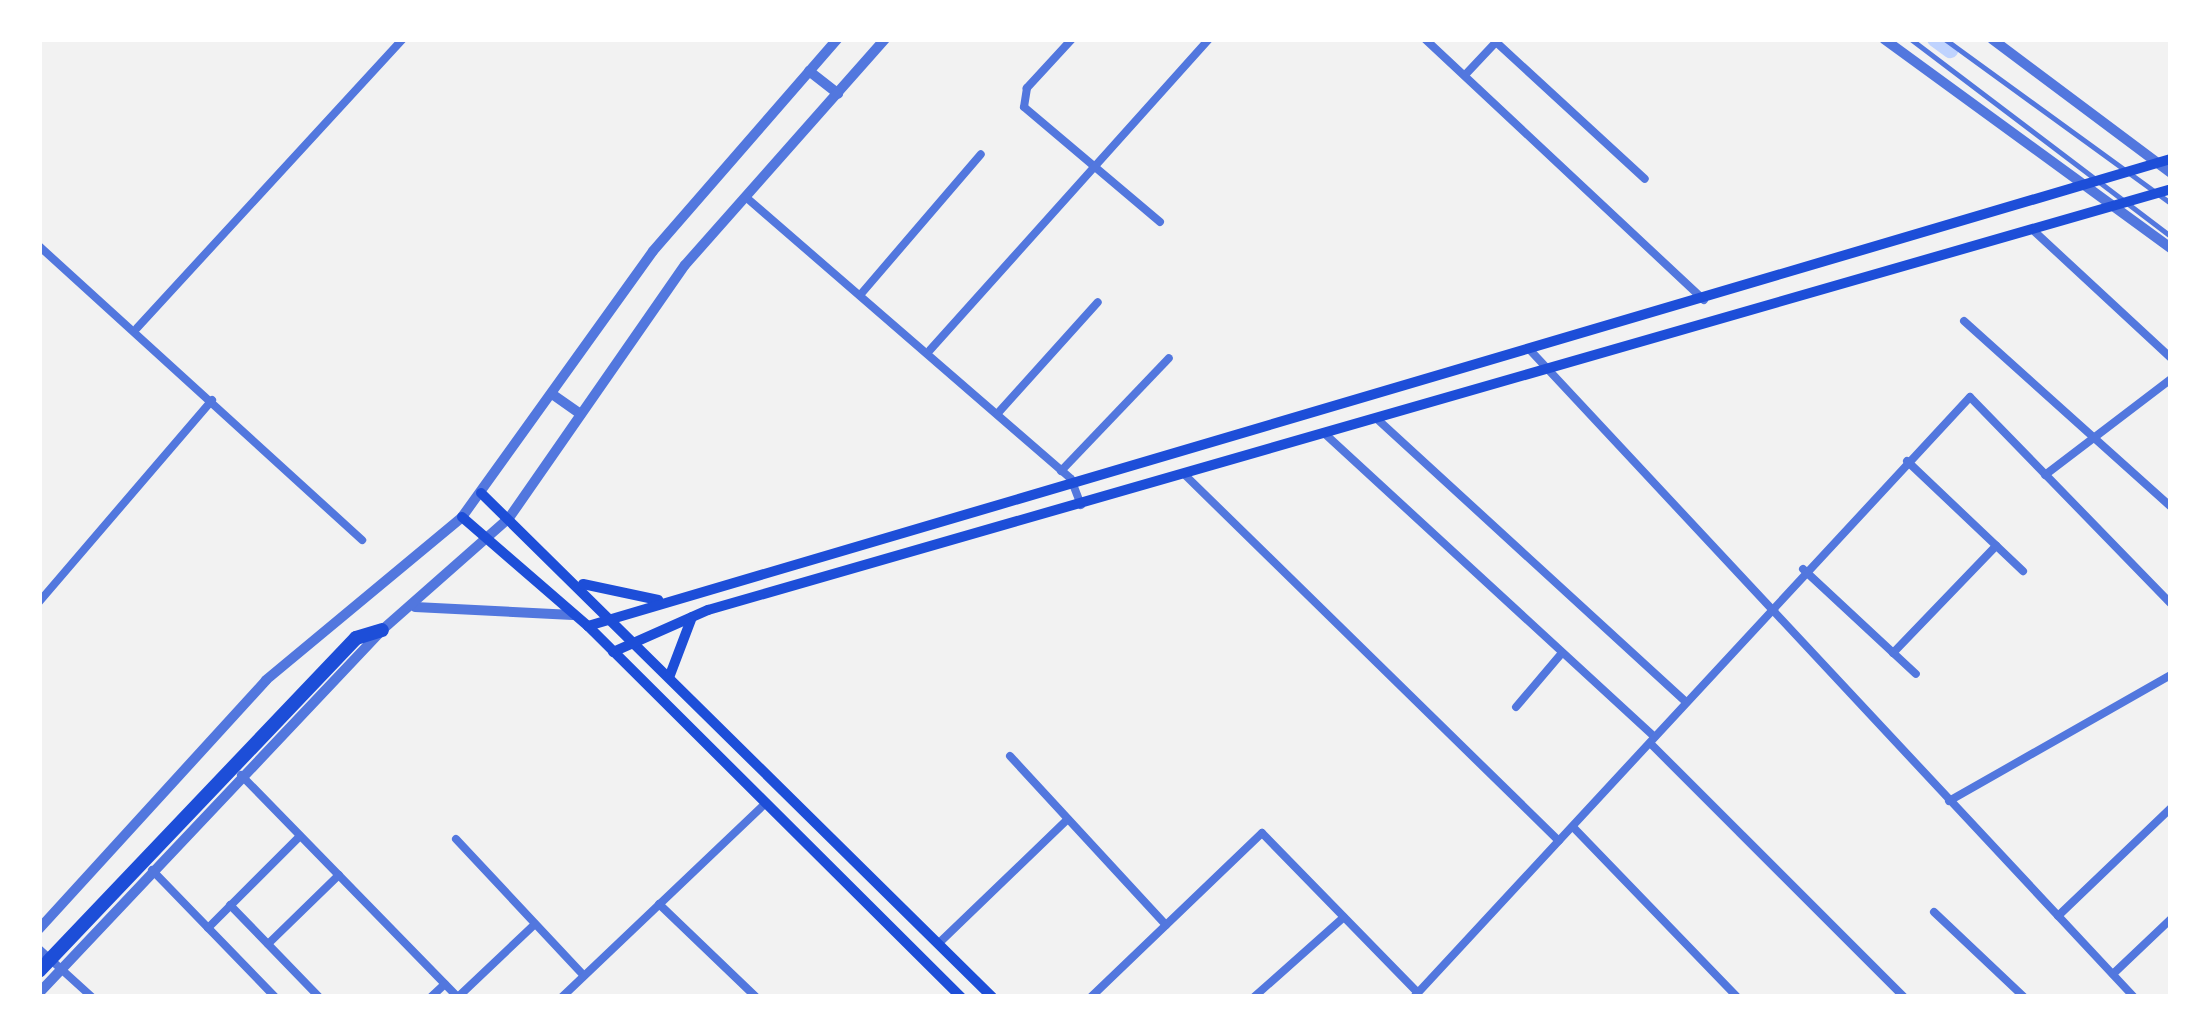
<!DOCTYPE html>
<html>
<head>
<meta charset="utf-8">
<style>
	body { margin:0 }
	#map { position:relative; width:2210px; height:1036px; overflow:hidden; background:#f2f2f2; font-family:Commissioner,sans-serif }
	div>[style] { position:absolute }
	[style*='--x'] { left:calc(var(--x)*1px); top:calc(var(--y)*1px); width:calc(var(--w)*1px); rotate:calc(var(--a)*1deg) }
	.canal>* { height:16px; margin:-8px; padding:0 8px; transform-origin:8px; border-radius:8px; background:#bfd3fe }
	.service>* { height:4.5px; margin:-2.25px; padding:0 2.25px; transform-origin:2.25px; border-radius:2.25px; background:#5277de }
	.minor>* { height:8px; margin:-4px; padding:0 4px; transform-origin:4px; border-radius:4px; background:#5277de }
	.tertiary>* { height:10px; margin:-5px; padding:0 5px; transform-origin:5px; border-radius:5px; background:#5277de }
	.secondary>* { height:10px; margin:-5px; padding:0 5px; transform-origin:5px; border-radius:5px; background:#1d4ed8 }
	.trunk>* { height:14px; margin:-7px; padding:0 7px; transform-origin:7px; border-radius:7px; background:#1d4ed8 }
	span { translate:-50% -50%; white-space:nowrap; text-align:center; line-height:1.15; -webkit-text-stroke:12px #fff; paint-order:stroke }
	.frame { position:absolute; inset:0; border:42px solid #fff; pointer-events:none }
</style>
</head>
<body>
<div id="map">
	<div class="canal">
		<i style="--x:1935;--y:39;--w:19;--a:36"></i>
	</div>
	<div class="service">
		<i style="--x:1911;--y:39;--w:326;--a:37.2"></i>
		<i style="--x:1945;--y:39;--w:279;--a:36"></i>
	</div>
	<div class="minor">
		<i style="--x:1072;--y:39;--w:67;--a:132.6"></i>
		<i style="--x:1027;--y:88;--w:19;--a:99"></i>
		<i style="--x:1024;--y:107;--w:178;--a:40.2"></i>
		<i style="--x:1425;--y:39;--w:382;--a:43.1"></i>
		<i style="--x:1496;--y:42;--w:202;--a:42.6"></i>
		<i style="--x:1465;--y:75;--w:47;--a:-46.7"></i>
		<i style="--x:748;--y:199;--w:427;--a:40.9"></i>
		<i style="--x:1071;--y:479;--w:28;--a:69"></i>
		<i style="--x:2035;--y:232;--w:185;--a:42.8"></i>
		<i style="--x:39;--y:246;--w:437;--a:42.3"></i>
		<i style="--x:861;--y:294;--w:184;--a:-49.4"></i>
		<i style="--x:1964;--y:321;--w:278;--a:41.9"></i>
		<i style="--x:137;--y:328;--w:393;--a:-47.4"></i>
		<i style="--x:1529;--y:349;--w:887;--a:46.97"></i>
		<i style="--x:930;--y:350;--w:418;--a:-48.1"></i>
		<i style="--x:998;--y:413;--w:149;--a:-48"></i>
		<i style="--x:1376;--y:418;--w:419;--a:42.5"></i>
		<i style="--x:1324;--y:433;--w:449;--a:42.6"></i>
		<i style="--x:1907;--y:461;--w:160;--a:43.5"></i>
		<i style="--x:1061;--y:471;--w:156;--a:-46.3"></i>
		<i style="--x:1185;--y:475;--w:523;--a:44.38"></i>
		<i style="--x:2045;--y:475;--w:158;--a:-37.3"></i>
		<i style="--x:1803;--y:569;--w:154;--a:42.9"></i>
		<i style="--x:39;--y:602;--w:266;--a:-49.4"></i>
		<i style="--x:1893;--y:653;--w:149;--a:-46.1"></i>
		<i style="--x:1516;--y:707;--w:71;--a:-49.6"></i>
		<i style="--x:1650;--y:743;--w:359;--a:45"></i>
		<i style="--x:1010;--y:756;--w:230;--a:47.3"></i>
		<i style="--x:241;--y:775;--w:310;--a:45.7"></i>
		<i style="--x:1949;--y:801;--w:255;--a:-29.6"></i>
		<i style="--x:1573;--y:827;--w:236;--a:46"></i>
		<i style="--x:456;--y:839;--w:187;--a:46.9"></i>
		<i style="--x:152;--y:870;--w:177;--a:45.9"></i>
		<i style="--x:659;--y:904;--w:134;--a:43.8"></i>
		<i style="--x:230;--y:905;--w:128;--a:45.9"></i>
		<i style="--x:1934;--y:912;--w:124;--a:43.4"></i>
		<i style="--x:2058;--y:916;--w:156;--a:-43.7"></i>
		<i style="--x:208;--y:928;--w:130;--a:-45"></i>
		<i style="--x:268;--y:944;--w:99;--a:-44.2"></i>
		<i style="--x:938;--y:944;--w:180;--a:-43.9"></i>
		<i style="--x:39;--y:949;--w:72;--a:42.2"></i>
		<i style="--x:2113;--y:974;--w:80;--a:-43.5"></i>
		<i style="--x:431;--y:997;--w:19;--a:-43"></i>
		<i style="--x:458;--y:997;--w:106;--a:-43.5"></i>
		<i style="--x:562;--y:997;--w:282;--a:-43.6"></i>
		<i style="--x:1091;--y:997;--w:237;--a:-43.8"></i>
		<i style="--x:1262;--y:833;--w:223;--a:45.7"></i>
		<i style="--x:1254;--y:997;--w:120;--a:-41.6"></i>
		<i style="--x:1414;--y:997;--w:818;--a:-47.18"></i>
		<i style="--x:1970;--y:397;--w:289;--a:45.8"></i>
	</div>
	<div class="tertiary">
		<i style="--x:1884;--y:39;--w:355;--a:36.1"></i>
		<i style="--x:1992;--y:39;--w:224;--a:36.8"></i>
		<i style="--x:809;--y:71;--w:37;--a:38"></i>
		<i style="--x:552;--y:394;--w:35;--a:35"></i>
		<i style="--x:415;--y:607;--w:158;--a:2.9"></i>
		<i style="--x:39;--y:929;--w:337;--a:-47.6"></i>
		<i style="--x:266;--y:680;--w:255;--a:-39.7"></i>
		<i style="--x:462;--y:517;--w:327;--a:-54.3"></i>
		<i style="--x:653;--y:251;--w:281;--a:-49"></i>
		<i style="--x:39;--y:993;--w:499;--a:-46.6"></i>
		<i style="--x:382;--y:630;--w:169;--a:-41.4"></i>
		<i style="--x:509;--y:518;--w:308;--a:-55.2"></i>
		<i style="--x:685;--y:265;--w:302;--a:-48.5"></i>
	</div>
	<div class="secondary">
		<i style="--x:481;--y:493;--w:718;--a:44.6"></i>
		<i style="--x:462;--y:517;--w:167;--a:40.9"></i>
		<i style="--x:588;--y:626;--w:526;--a:44.85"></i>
		<i style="--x:583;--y:584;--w:77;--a:12"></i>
		<i style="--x:588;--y:626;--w:1650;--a:-16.44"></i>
		<i style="--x:613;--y:652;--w:104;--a:-23.9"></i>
		<i style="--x:708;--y:610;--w:1522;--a:-16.05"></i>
		<i style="--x:670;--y:675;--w:62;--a:-69.2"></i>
	</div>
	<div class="trunk">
		<i style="--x:39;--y:971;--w:460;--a:-46.4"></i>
		<i style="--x:356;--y:638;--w:27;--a:-17"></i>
	</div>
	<div class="frame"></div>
</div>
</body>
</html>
